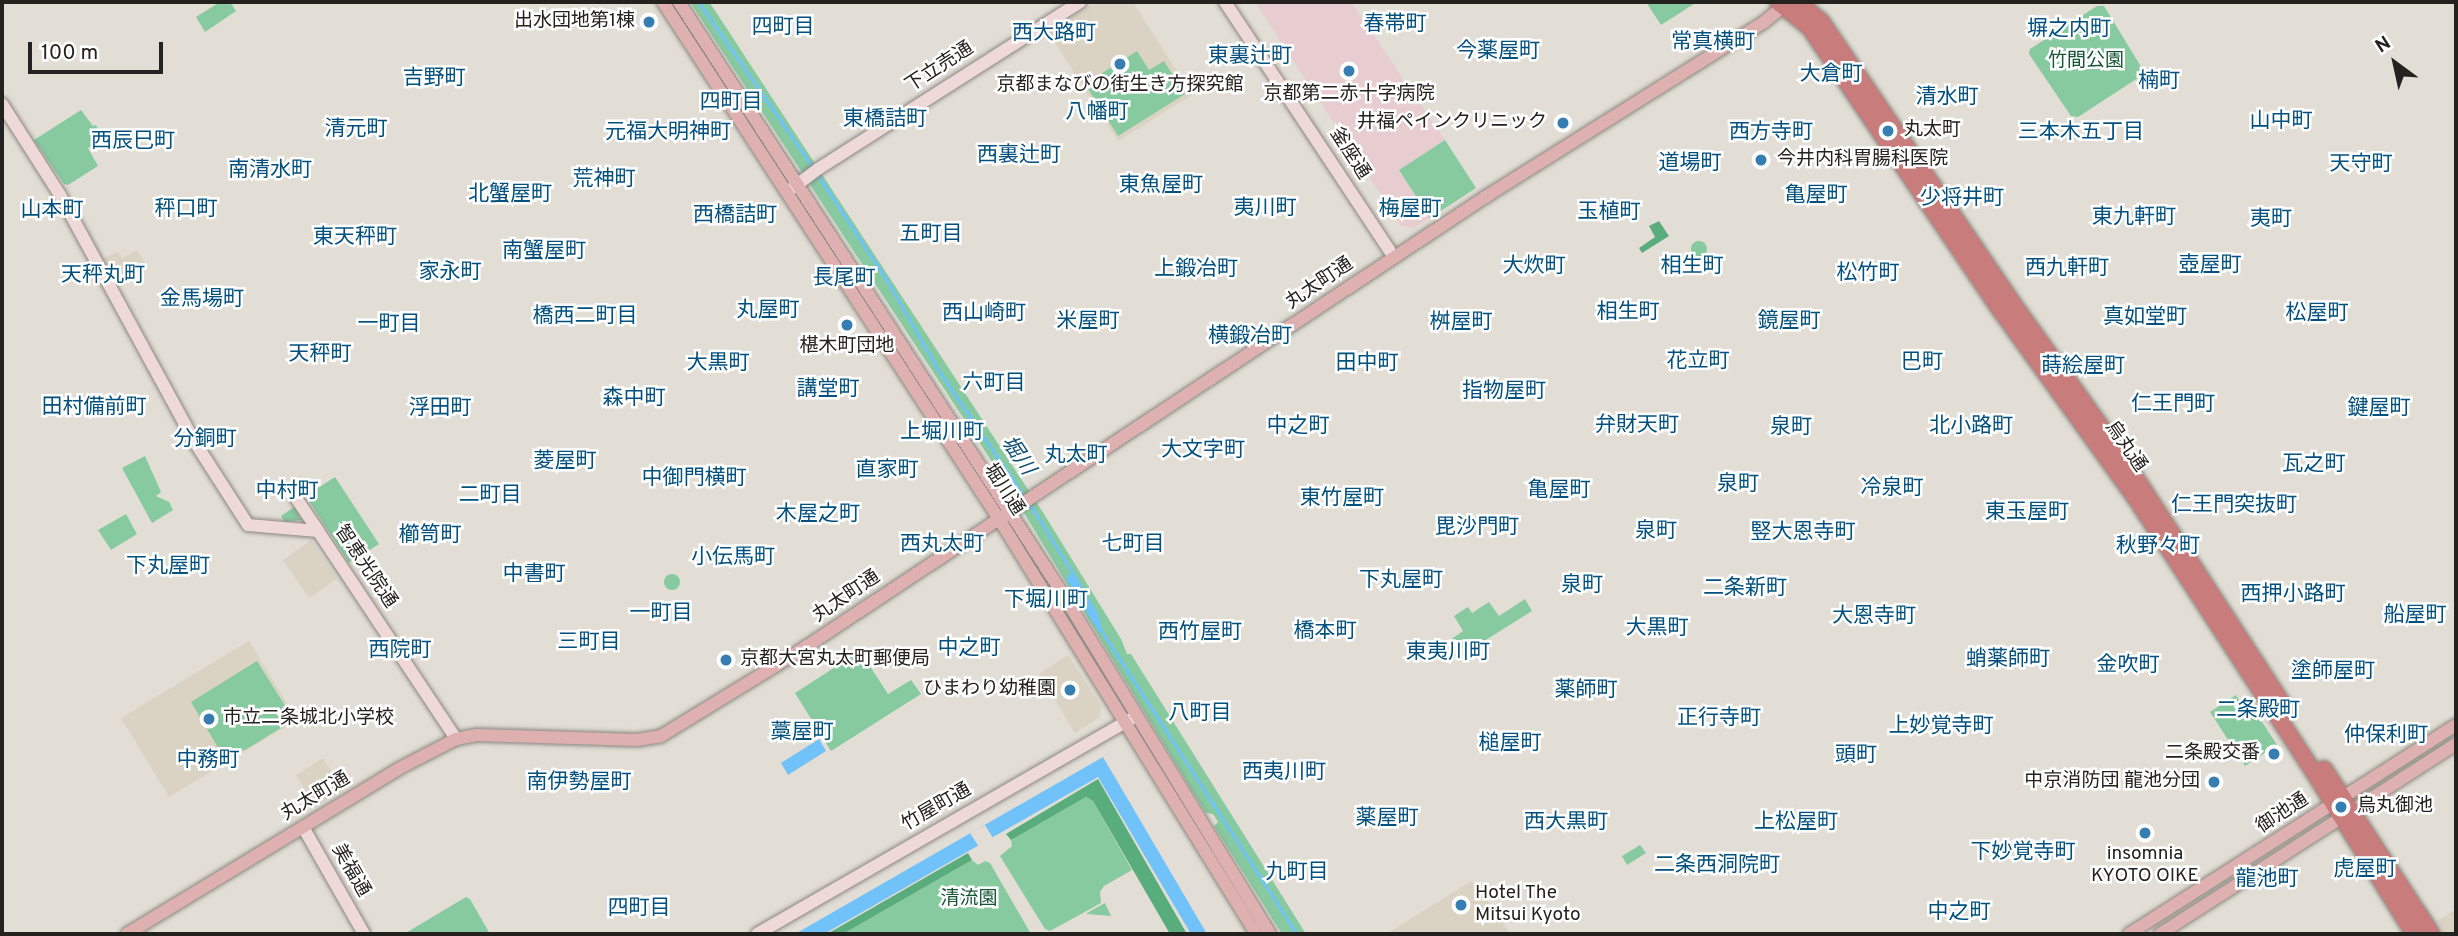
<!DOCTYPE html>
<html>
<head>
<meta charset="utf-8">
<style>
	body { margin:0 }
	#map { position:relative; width:2458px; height:936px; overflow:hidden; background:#e2ded6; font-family:Overpass,"Noto Sans JP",sans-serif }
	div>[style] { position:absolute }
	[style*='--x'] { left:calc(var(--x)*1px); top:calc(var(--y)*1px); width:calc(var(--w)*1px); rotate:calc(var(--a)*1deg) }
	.built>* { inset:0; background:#dad3c4 }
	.medical>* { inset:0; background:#e7cdd0 }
	.green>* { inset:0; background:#87caa0 }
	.round { border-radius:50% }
	.forest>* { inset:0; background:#59ad7c }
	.water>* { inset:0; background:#71c2f8 }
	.pier>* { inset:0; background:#e2ded6 }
	.stream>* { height:2.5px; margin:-1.25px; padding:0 1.25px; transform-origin:1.25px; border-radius:1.25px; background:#71c2f8 }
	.roads { filter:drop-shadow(0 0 2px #8b8880) drop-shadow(0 0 2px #8b8880) }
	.secondary>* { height:12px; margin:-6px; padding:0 6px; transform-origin:6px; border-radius:6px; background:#eed8d8 }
	.primary>* { height:12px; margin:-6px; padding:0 6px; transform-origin:6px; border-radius:6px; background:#deb0b0 }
	.highway>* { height:16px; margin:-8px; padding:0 8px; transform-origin:8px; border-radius:8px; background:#c87c7c }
	.dots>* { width:19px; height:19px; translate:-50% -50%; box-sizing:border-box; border:4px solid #fff; border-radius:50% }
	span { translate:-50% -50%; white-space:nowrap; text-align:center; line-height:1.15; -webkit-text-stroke:5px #fff; paint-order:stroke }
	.poi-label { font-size:19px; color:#23221f }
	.right { translate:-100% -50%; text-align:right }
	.left { translate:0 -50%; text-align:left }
	.park-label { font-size:19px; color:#165534 }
	.street-label { font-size:19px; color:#23221f }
	.neighbourhood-label { font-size:21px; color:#02507d }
	.water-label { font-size:21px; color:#104f72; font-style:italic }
	.frame { position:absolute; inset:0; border:4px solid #23221f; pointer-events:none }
	.north { position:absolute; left:2360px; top:28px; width:70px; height:70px; -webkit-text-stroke:5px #fff; paint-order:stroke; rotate:327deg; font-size:19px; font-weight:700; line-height:28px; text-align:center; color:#23221f }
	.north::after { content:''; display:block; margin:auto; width:24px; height:32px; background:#23221f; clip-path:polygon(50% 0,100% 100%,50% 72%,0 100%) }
	.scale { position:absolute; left:28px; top:42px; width:135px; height:32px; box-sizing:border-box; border:4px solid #23221f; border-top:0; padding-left:9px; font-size:21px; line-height:24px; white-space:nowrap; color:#23221f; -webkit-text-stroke:5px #fff; paint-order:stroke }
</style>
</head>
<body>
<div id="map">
	<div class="built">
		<i style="clip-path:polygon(1096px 2px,1133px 2px,1192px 95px,1118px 141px,1048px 32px)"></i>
		<i style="clip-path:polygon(137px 250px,148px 268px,119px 285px,104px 259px,118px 251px,122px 258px)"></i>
		<i style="clip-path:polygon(311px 540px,337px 579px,309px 598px,283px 560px)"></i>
		<i style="clip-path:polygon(249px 641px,297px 720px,169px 797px,121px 718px)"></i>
		<i style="clip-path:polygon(1068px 655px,1101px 706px,1100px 717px,1075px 733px,1039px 674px)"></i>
		<i style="clip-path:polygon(323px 758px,343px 790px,315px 807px,296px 775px)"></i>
		<i style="clip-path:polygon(1470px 882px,1476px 883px,1510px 934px,1386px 934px)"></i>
		<i style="clip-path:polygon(2456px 909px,2456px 934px,2445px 934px,2437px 921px)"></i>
	</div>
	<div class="medical">
		<i style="clip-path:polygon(1255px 2px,1351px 2px,1445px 140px,1399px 170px,1430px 218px,1414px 228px,1401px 226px)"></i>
	</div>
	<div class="green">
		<i style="clip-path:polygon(220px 2px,230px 2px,236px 11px,205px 32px,196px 17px)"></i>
		<i style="clip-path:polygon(690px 2px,709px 2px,714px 9px,1044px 514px,1121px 639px,1127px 654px,1131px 654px,1306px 934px,1282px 934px,1214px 826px,1218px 822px,1213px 814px,1206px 813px,1194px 794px,1006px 483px)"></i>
		<i style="clip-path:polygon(1646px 2px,1697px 2px,1661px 25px)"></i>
		<i style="clip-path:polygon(2097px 6px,2104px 6px,2143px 70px,2141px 76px,2078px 117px,2071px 116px,2029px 54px,2030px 49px)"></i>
		<i style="clip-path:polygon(1137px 51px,1149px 70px,1164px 61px,1185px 94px,1118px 136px,1085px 84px)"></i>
		<i style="clip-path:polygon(81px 110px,93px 126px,96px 125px,103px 139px,88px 148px,98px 166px,68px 185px,64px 184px,34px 140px)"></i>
		<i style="clip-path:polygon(1445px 140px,1476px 188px,1430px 218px,1399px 170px)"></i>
		<i class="round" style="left:1691px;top:241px;width:16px;height:16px"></i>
		<i style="clip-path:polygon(145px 456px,161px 492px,156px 496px,169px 502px,173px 510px,152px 523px,122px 468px)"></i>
		<i style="clip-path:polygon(335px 477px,379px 544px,349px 563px,309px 501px,310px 493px)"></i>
		<i style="clip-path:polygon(294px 507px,302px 520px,285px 522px,281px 516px)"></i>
		<i style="clip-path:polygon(126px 514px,137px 534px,111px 550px,98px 530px)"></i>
		<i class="round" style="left:664px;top:574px;width:16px;height:16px"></i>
		<i style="clip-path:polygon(1525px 599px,1532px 611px,1457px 658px,1447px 642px,1463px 631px,1454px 616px,1468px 607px,1472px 613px,1489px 602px,1499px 616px)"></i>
		<i style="clip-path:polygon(860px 651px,888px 694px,911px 680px,921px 694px,831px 751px,795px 693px)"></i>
		<i style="clip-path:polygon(257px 661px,294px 720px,245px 750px,234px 750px,223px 756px,191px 702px)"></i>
		<i style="clip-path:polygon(2236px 695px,2247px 715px,2255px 711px,2277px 745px,2245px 766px,2210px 712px)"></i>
		<i style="clip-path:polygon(1086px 797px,1093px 801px,1132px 870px,1104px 886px,1100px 892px,1101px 903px,1050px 931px,1045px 929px,1000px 856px,1012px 846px,1011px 840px)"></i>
		<i style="clip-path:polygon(1640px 845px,1646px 853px,1627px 865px,1622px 856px)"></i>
		<i style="clip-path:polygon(972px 860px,978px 865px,985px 861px,990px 863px,1031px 934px,843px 934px)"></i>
		<i style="clip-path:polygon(466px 897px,470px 899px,490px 934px,404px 934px)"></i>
		<i style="clip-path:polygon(1105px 903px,1111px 916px,1087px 914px,1087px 913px)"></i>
	</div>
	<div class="forest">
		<i style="clip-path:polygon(1659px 221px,1669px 236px,1642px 253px,1639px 248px,1655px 237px,1649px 226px)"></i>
		<i style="clip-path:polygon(1098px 779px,1187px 934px,1170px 934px,1093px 801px,1086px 797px,1011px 840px,1006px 834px)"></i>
		<i style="clip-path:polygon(968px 853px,972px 860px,843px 934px,827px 934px)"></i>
	</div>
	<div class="water">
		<i style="clip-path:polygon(1073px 570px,1099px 616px,1102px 629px,1099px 632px,1066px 579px)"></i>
		<i style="clip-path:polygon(819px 739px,826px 751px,788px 775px,781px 763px)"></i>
		<i style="clip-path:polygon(1103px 757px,1207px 934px,1191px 934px,1098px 777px,824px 934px,795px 934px)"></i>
	</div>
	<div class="pier">
		<i style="clip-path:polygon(985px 825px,993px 838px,979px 847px,970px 833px)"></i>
	</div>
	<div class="stream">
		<i style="--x:699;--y:2;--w:199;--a:55.4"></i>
		<i style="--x:818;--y:175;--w:126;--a:56.7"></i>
		<i style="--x:887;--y:280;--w:103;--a:60.2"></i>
		<i style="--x:938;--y:369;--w:153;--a:55.9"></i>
		<i style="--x:1030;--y:504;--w:81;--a:58.1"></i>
		<i style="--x:1100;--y:628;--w:364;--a:57.2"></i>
	</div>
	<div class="roads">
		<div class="secondary">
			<i style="--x:1225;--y:2;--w:306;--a:56.5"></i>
			<i style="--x:2;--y:104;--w:108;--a:57.5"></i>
			<i style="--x:60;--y:195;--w:284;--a:61.4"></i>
			<i style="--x:196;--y:444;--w:96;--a:57.3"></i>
			<i style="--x:248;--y:525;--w:70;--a:4.9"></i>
			<i style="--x:318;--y:531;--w:250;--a:56.4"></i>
			<i style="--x:790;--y:190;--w:35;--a:-37"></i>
			<i style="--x:818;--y:169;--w:311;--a:-32.5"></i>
			<i style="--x:296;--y:498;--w:40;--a:56"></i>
			<i style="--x:303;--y:827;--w:123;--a:60.3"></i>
			<i style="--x:757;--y:934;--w:435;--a:-29.9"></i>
		</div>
		<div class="primary">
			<i style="--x:663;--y:2;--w:617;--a:56.98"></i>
			<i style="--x:999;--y:519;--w:488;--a:58.2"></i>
			<i style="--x:679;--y:2;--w:698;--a:57.04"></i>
			<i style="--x:1059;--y:588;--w:405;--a:58.6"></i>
			<i style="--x:127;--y:934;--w:317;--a:-31.3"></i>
			<i style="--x:398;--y:769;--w:65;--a:-27.3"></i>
			<i style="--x:456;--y:739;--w:21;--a:-11"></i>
			<i style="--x:477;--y:735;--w:160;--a:1.8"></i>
			<i style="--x:637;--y:740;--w:24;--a:-9"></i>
			<i style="--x:661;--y:736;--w:157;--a:-31.5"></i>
			<i style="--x:795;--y:654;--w:833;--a:-33.5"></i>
			<i style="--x:1490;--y:194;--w:324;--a:-32.1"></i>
			<i style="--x:1764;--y:22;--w:32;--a:-39"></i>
			<i style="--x:2129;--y:934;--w:388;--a:-32.6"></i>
			<i style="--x:2160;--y:934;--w:352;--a:-32.7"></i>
		</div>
		<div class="highway">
			<i style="--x:1778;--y:2;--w:41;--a:39.1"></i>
			<i style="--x:1810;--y:28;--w:338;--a:56"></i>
			<i style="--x:1999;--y:308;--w:236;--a:54.3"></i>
			<i style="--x:2137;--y:500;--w:336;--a:57"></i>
			<i style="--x:2320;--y:782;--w:179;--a:58.3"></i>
			<i style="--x:1798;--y:2;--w:30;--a:40"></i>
			<i style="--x:1821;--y:21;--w:338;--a:55.8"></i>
			<i style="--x:2011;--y:301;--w:182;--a:54.4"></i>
			<i style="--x:2117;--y:449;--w:310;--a:57"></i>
			<i style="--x:2324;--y:769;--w:197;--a:56.8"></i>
		</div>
	</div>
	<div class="dots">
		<i style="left:649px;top:22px;background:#367eb2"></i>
		<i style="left:1120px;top:64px;background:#367eb2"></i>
		<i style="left:1349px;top:71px;background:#367eb2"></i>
		<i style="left:1563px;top:123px;background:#367eb2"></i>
		<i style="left:1888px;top:131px;background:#367eb2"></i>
		<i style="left:1761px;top:160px;background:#367eb2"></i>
		<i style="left:847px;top:325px;background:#367eb2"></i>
		<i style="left:726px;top:660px;background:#367eb2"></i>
		<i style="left:1070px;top:690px;background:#367eb2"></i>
		<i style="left:209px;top:719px;background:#367eb2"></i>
		<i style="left:2274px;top:754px;background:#367eb2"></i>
		<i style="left:2214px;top:782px;background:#367eb2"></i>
		<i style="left:2341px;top:807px;background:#367eb2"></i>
		<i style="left:2145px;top:833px;background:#367eb2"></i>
		<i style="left:1461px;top:905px;background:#367eb2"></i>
	</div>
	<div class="poi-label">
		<span class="right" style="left:635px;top:22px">出水団地第1棟</span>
		<span style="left:1120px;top:86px">京都まなびの街生き方探究館</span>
		<span style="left:1349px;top:95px">京都第二赤十字病院</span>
		<span class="right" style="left:1547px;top:123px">井福ペインクリニック</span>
		<span class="left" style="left:1904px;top:131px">丸太町</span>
		<span class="left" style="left:1777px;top:160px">今井内科胃腸科医院</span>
		<span style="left:847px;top:347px">椹木町団地</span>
		<span class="left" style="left:740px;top:660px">京都大宮丸太町郵便局</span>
		<span class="right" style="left:1056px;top:690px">ひまわり幼稚園</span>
		<span class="left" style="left:223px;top:719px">市立二条城北小学校</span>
		<span class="right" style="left:2260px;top:754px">二条殿交番</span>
		<span class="right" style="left:2200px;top:782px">中京消防団 龍池分団</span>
		<span class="left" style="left:2357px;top:807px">烏丸御池</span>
		<span style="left:2145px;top:866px">insomnia<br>KYOTO OIKE</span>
		<span class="left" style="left:1475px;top:905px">Hotel The<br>Mitsui Kyoto</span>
	</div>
	<div class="park-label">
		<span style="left:2086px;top:62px">竹間公園</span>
		<span style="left:969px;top:900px">清流園</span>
	</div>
	<div class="street-label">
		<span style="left:940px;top:68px;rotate:-33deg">下立売通</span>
		<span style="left:1349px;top:154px;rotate:57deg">釜座通</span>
		<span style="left:1320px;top:284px;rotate:-34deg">丸太町通</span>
		<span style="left:2125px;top:447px;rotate:55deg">烏丸通</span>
		<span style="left:1003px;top:490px;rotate:57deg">堀川通</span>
		<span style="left:365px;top:567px;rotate:56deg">智恵光院通</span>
		<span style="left:847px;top:597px;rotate:-34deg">丸太町通</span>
		<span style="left:316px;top:797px;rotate:-31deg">丸太町通</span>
		<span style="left:937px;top:808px;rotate:-30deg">竹屋町通</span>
		<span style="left:2283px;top:814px;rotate:-33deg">御池通</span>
		<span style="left:350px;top:871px;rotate:60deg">美福通</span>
	</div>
	<div class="neighbourhood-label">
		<span style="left:1395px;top:25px">春帯町</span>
		<span style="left:783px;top:28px">四町目</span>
		<span style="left:2069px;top:30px">塀之内町</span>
		<span style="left:1054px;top:34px">西大路町</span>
		<span style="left:1713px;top:43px">常真横町</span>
		<span style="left:1498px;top:52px">今薬屋町</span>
		<span style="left:1250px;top:57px">東裏辻町</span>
		<span style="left:1831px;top:75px">大倉町</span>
		<span style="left:434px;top:79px">吉野町</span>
		<span style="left:2159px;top:82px">楠町</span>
		<span style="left:1947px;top:98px">清水町</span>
		<span style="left:731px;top:103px">四町目</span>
		<span style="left:1097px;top:113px">八幡町</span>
		<span style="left:885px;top:120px">東橋詰町</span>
		<span style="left:2281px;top:122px">山中町</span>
		<span style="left:356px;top:130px">清元町</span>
		<span style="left:668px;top:133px">元福大明神町</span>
		<span style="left:1771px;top:133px">西方寺町</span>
		<span style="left:2081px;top:133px">三本木五丁目</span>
		<span style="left:133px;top:142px">西辰巳町</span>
		<span style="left:1019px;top:156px">西裏辻町</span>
		<span style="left:1690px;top:164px">道場町</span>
		<span style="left:2361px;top:165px">天守町</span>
		<span style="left:270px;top:171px">南清水町</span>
		<span style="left:604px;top:180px">荒神町</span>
		<span style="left:1161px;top:186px">東魚屋町</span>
		<span style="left:510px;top:195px">北蟹屋町</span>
		<span style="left:1816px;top:196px">亀屋町</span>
		<span style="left:1962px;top:199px">少将井町</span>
		<span style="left:1265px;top:209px">夷川町</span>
		<span style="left:186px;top:210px">秤口町</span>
		<span style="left:1410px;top:210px">梅屋町</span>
		<span style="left:52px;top:211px">山本町</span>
		<span style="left:1609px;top:213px">玉植町</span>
		<span style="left:735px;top:216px">西橋詰町</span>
		<span style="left:2134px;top:218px">東九軒町</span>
		<span style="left:2271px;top:220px">夷町</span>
		<span style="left:931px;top:235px">五町目</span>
		<span style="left:355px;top:238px">東天秤町</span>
		<span style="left:544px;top:252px">南蟹屋町</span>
		<span style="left:2210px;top:266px">壺屋町</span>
		<span style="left:1534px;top:267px">大炊町</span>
		<span style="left:1692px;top:267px">相生町</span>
		<span style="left:2067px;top:269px">西九軒町</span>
		<span style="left:1196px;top:270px">上鍛冶町</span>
		<span style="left:450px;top:273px">家永町</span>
		<span style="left:1868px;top:274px">松竹町</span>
		<span style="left:103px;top:276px">天秤丸町</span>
		<span style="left:844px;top:279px">長尾町</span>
		<span style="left:202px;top:300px">金馬場町</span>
		<span style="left:768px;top:311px">丸屋町</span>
		<span style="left:1628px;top:313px">相生町</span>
		<span style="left:984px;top:314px">西山崎町</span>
		<span style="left:2317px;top:314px">松屋町</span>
		<span style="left:585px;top:317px">橋西二町目</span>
		<span style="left:2145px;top:318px">真如堂町</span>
		<span style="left:1088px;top:322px">米屋町</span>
		<span style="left:1789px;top:322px">鏡屋町</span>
		<span style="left:1461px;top:323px">桝屋町</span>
		<span style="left:389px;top:325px">一町目</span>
		<span style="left:1250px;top:337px">横鍛冶町</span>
		<span style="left:320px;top:355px">天秤町</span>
		<span style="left:1698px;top:362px">花立町</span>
		<span style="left:1922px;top:363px">巴町</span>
		<span style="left:718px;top:364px">大黒町</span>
		<span style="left:1367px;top:364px">田中町</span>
		<span style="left:2083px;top:367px">蒔絵屋町</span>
		<span style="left:994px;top:384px">六町目</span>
		<span style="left:828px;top:390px">講堂町</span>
		<span style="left:1504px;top:392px">指物屋町</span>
		<span style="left:634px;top:399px">森中町</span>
		<span style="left:2173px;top:405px">仁王門町</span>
		<span style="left:94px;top:408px">田村備前町</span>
		<span style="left:440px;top:409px">浮田町</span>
		<span style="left:2379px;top:409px">鍵屋町</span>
		<span style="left:1637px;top:426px">弁財天町</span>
		<span style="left:1298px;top:427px">中之町</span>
		<span style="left:1971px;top:427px">北小路町</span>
		<span style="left:1791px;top:428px">泉町</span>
		<span style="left:942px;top:433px">上堀川町</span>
		<span style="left:205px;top:440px">分銅町</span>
		<span style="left:1203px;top:451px">大文字町</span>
		<span style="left:1076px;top:456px">丸太町</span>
		<span style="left:565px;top:462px">菱屋町</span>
		<span style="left:2314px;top:465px">瓦之町</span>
		<span style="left:887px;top:471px">直家町</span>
		<span style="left:694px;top:479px">中御門横町</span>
		<span style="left:1738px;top:485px">泉町</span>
		<span style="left:1892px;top:489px">冷泉町</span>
		<span style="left:1559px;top:491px">亀屋町</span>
		<span style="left:287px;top:492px">中村町</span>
		<span style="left:490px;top:496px">二町目</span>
		<span style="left:1342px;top:499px">東竹屋町</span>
		<span style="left:2234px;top:506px">仁王門突抜町</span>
		<span style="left:2027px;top:513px">東玉屋町</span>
		<span style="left:818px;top:515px">木屋之町</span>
		<span style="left:1477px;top:528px">毘沙門町</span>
		<span style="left:1656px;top:532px">泉町</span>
		<span style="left:1803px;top:533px">竪大恩寺町</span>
		<span style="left:430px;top:536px">櫛笥町</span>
		<span style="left:942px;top:545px">西丸太町</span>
		<span style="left:1133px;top:545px">七町目</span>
		<span style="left:2158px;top:547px">秋野々町</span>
		<span style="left:733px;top:558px">小伝馬町</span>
		<span style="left:168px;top:567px">下丸屋町</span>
		<span style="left:534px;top:575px">中書町</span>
		<span style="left:1401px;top:581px">下丸屋町</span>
		<span style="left:1582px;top:586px">泉町</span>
		<span style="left:1745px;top:589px">二条新町</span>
		<span style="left:2293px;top:595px">西押小路町</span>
		<span style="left:1046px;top:601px">下堀川町</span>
		<span style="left:661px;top:614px">一町目</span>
		<span style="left:2415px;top:616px">船屋町</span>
		<span style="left:1874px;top:617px">大恩寺町</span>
		<span style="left:1657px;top:629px">大黒町</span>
		<span style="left:1325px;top:632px">橋本町</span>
		<span style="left:1200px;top:633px">西竹屋町</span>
		<span style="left:589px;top:643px">三町目</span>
		<span style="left:969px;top:649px">中之町</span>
		<span style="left:400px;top:651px">西院町</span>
		<span style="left:1448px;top:653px">東夷川町</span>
		<span style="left:2008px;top:660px">蛸薬師町</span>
		<span style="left:2128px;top:666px">金吹町</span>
		<span style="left:2333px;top:672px">塗師屋町</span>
		<span style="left:1586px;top:691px">薬師町</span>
		<span style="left:2258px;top:711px">二条殿町</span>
		<span style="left:1200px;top:714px">八町目</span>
		<span style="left:1719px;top:719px">正行寺町</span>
		<span style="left:1941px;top:727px">上妙覚寺町</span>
		<span style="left:802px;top:733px">藁屋町</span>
		<span style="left:2386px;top:736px">仲保利町</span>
		<span style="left:1510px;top:744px">槌屋町</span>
		<span style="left:1856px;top:756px">頭町</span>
		<span style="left:208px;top:761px">中務町</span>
		<span style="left:1284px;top:773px">西夷川町</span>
		<span style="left:579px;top:783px">南伊勢屋町</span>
		<span style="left:1387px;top:819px">薬屋町</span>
		<span style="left:1566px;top:823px">西大黒町</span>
		<span style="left:1796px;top:823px">上松屋町</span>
		<span style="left:2023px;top:853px">下妙覚寺町</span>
		<span style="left:1717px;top:866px">二条西洞院町</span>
		<span style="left:2365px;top:870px">虎屋町</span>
		<span style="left:1297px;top:873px">九町目</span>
		<span style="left:2267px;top:880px">龍池町</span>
		<span style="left:639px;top:909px">四町目</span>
		<span style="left:1959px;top:913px">中之町</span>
	</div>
	<div class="water-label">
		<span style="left:1017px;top:456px;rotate:56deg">堀川</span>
	</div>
	<div class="frame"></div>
	<div class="north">N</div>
	<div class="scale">100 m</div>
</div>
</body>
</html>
